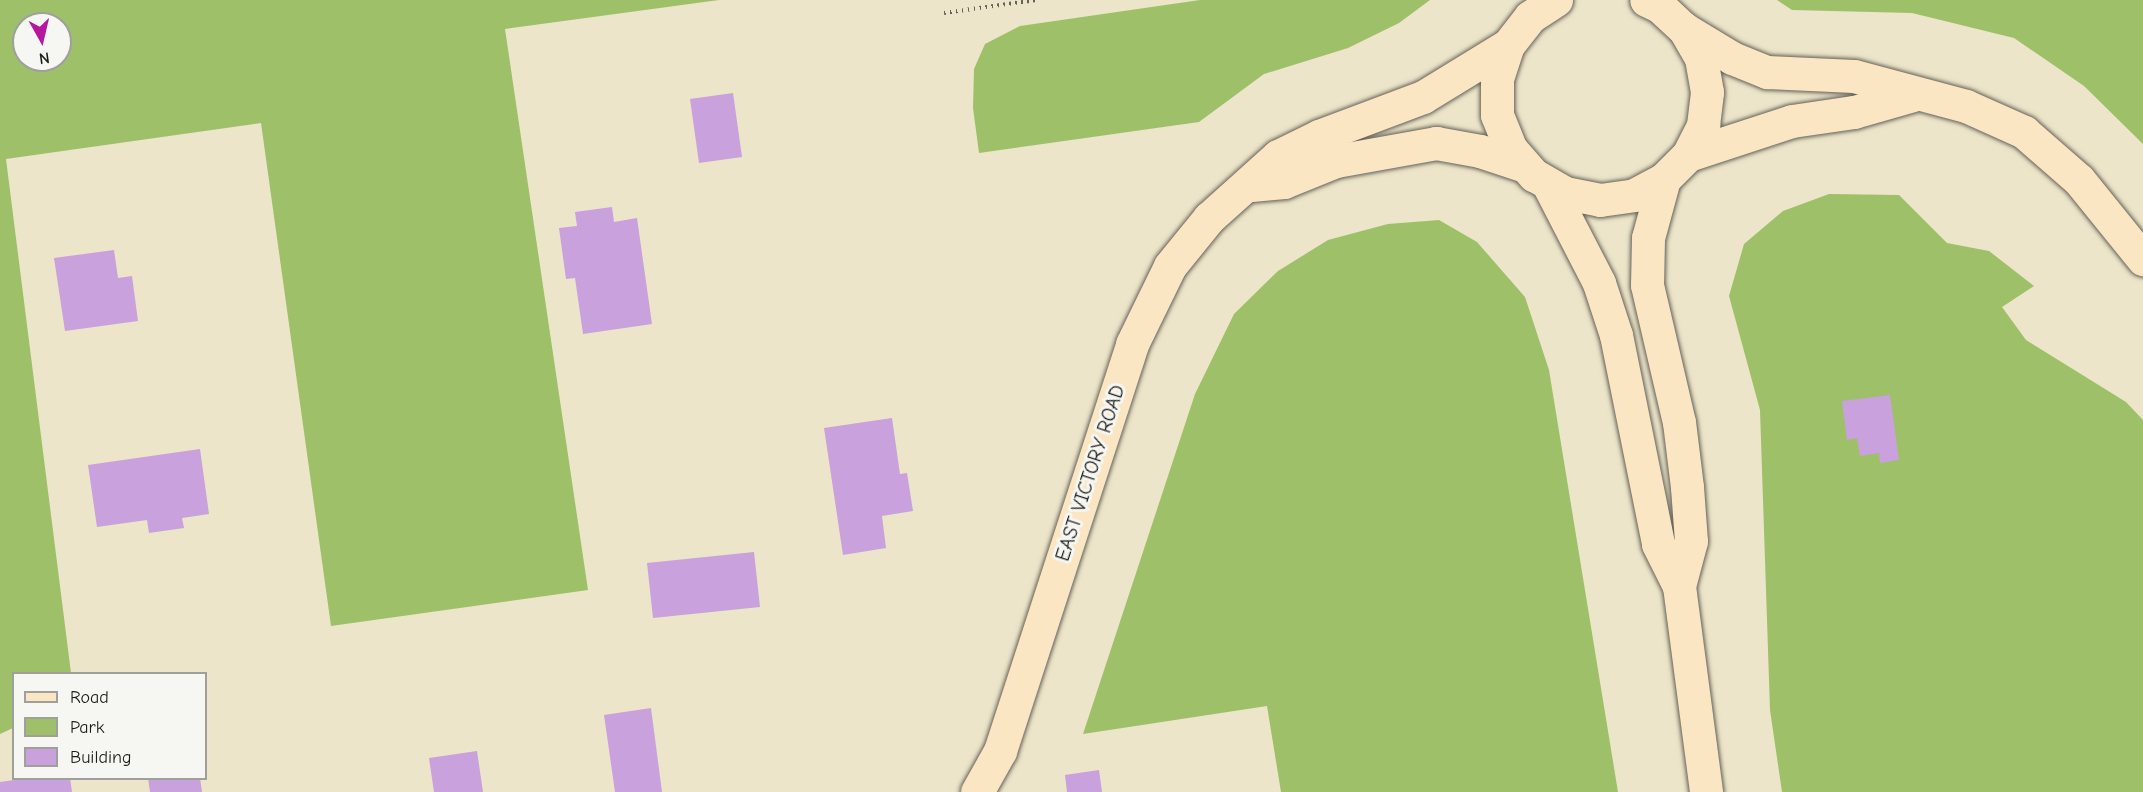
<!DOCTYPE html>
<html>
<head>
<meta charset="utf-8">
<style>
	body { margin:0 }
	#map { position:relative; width:2143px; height:792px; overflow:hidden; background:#ece5c9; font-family:"Comic Neue",sans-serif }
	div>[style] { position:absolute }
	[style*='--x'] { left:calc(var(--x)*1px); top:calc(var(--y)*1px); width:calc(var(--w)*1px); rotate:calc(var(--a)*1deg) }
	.green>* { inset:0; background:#9ec069 }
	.building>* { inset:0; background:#c9a1dc }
	.path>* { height:4px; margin-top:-2px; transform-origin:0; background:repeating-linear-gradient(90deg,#656259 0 1.5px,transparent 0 6px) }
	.roads { filter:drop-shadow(0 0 2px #656259) drop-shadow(0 0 2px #656259) }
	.secondary>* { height:33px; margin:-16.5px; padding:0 16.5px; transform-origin:16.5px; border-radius:16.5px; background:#fbe6c4 }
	span { translate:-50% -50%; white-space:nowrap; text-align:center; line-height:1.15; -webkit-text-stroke:6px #f6f6f2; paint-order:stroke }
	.street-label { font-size:20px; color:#1c1c1c }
	.legend { position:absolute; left:12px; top:672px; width:195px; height:108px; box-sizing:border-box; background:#f6f6f2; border:2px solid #9f9f9c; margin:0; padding:8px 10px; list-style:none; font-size:18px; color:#1c1c1c }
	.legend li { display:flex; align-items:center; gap:12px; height:30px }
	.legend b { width:30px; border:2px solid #9f9f9c }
	.north { position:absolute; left:12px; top:12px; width:60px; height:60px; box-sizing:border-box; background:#f6f6f2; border:2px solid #9f9f9c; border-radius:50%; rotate:172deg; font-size:16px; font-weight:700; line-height:24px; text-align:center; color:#1c1c1c }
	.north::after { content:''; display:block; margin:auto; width:21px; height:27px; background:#b5179e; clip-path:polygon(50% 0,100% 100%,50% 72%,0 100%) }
</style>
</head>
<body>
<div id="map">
	<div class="green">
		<i style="clip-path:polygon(evenodd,0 0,719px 0,505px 29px,588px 590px,331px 626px,261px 123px,6px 159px,71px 673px,14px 674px,13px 728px,0 734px,0 0,24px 24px,60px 24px,60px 60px,24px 60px,24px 24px)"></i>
		<i style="clip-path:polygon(1200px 0,1430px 0,1399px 23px,1348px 48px,1264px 74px,1199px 122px,979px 153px,973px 108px,974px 69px,985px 44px,1020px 26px)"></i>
		<i style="clip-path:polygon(1777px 0,2143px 0,2143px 144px,2084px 86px,2014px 38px,1912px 13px,1792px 10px)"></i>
		<i style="clip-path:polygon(1829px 194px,1899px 195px,1947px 243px,1989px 251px,2034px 286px,2002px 307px,2026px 340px,2126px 402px,2143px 420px,2143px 792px,1782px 792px,1770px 710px,1760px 410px,1729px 296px,1744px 244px,1783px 211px)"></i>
		<i style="clip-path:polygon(1439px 220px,1477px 242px,1525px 297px,1549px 370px,1618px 792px,1281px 792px,1267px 706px,1083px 734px,1195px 394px,1234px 314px,1278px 271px,1328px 240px,1388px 224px)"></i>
	</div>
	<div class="building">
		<i style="clip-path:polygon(733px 93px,742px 157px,699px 163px,690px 99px)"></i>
		<i style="clip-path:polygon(612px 207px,614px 222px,637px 218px,652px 324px,583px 334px,575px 278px,566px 279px,559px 228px,577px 226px,575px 212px)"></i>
		<i style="clip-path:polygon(114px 250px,118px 278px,132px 276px,138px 321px,65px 331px,54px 258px)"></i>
		<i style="clip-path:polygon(1890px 395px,1899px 460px,1880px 463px,1879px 453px,1860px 456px,1857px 438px,1847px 440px,1842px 401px)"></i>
		<i style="clip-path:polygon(892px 418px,900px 474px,907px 473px,913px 511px,882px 516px,886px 548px,843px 555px,824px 428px)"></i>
		<i style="clip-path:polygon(200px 449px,209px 514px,182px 518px,184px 528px,149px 533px,147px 520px,97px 527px,88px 465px)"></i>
		<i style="clip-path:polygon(754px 552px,760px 607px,653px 618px,647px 563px)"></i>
		<i style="clip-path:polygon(651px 708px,662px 792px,615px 792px,604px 715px)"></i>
		<i style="clip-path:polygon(477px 751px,483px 792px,434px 792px,429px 758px)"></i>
		<i style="clip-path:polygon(1099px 770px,1102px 792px,1067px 792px,1065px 775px)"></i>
		<i style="clip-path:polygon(28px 778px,70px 778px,72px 792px,0 792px,0 782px)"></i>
		<i style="clip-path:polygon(148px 778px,200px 778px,202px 792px,150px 792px)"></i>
	</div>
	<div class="path">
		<i style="--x:944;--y:13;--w:93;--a:-8"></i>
	</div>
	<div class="roads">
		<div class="secondary">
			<i style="--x:1556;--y:0;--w:31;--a:147"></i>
			<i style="--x:1530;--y:17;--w:36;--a:128"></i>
			<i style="--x:1508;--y:45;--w:36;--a:108"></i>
			<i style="--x:1497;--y:79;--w:36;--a:90"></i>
			<i style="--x:1497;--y:115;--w:37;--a:68"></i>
			<i style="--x:1511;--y:149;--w:35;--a:49"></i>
			<i style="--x:1534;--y:175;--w:36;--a:30"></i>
			<i style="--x:1565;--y:193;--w:36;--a:11"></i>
			<i style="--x:1600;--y:200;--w:34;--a:-8"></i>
			<i style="--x:1634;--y:195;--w:34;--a:-28"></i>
			<i style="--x:1664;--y:179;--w:34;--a:-45"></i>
			<i style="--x:1688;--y:155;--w:34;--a:-63"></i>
			<i style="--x:1703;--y:125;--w:33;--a:-83"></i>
			<i style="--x:1707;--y:92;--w:35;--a:-100"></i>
			<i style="--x:1701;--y:58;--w:34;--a:-120"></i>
			<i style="--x:1684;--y:29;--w:34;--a:-137"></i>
			<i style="--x:1659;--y:6;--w:14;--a:-155"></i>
			<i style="--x:1684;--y:29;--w:56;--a:31.1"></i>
			<i style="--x:1732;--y:58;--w:38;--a:22"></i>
			<i style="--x:1767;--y:72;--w:87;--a:2.6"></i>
			<i style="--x:1854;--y:76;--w:116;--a:15"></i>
			<i style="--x:1966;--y:106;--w:64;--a:24.1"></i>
			<i style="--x:2024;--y:132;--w:73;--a:41.1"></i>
			<i style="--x:2079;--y:180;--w:102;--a:51"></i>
			<i style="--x:1688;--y:155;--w:109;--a:-18.1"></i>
			<i style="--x:1792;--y:121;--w:63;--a:-8.3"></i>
			<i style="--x:1854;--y:112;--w:61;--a:-16.1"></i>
			<i style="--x:1664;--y:179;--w:61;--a:105.2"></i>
			<i style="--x:1648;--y:238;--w:47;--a:91.2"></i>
			<i style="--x:1647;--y:285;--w:141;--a:76.9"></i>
			<i style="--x:1679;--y:422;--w:65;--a:83"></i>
			<i style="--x:1687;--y:487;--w:54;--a:85.8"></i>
			<i style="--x:1691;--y:541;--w:47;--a:104.9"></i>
			<i style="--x:1548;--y:184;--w:111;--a:62.7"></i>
			<i style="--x:1599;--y:283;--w:55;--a:71.9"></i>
			<i style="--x:1616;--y:335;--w:213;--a:78.6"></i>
			<i style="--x:1658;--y:544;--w:47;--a:63.4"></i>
			<i style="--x:1679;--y:586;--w:208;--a:82.5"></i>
			<i style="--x:1251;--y:185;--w:33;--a:-5"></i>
			<i style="--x:1284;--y:182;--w:56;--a:-22"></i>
			<i style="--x:1336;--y:161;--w:102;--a:-10.2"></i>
			<i style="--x:1436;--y:143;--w:45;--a:10.3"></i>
			<i style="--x:1480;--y:151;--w:47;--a:18.4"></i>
			<i style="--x:977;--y:792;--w:47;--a:-60.7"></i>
			<i style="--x:1000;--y:751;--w:428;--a:-72"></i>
			<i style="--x:1132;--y:344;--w:87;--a:-64"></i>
			<i style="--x:1170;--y:266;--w:62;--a:-50.9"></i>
			<i style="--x:1209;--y:218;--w:93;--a:-41.9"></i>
			<i style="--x:1278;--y:156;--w:46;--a:-26"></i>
			<i style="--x:1319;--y:136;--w:111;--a:-20.6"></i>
			<i style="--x:1423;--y:97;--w:100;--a:-31.5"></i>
		</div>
	</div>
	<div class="street-label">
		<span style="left:1090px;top:473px;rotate:-72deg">EAST VICTORY ROAD</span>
	</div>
	<ul class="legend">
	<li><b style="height:8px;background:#fbe6c4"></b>Road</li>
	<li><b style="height:16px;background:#9ec069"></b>Park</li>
	<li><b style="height:16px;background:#c9a1dc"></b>Building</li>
	</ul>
	<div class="north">N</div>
</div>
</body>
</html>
